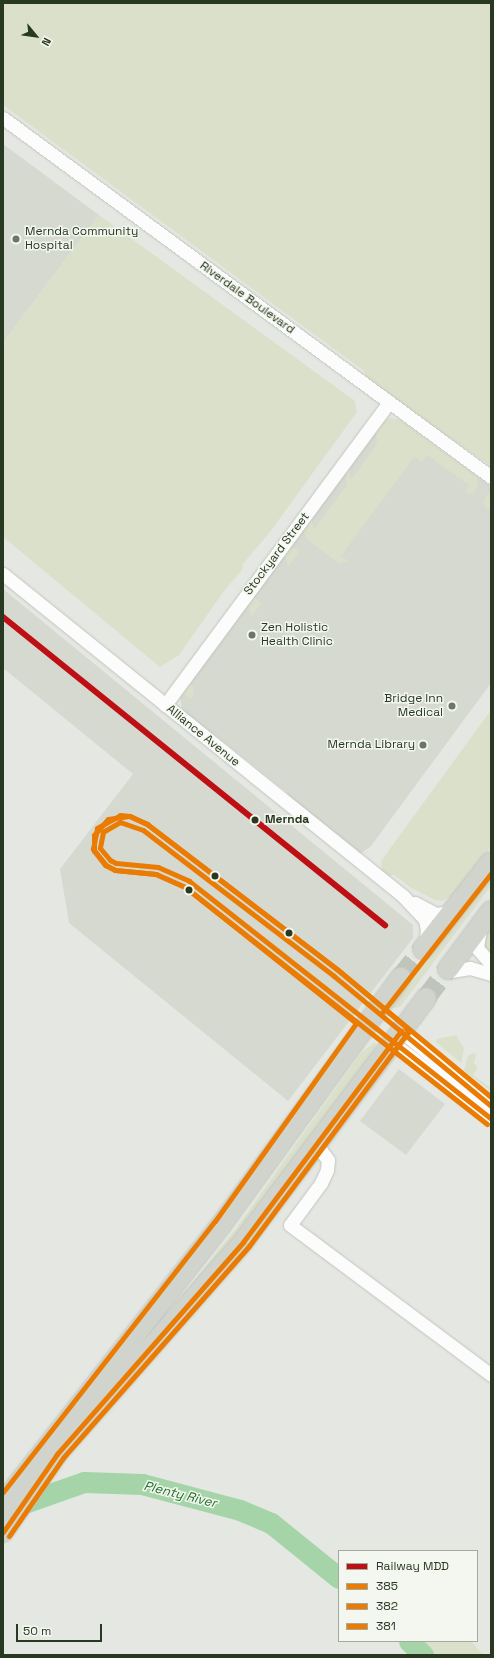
<!DOCTYPE html>
<html>
<head>
<meta charset="utf-8">
<style>
	body { margin:0 }
	#map { position:relative; width:494px; height:1658px; overflow:hidden; background:#e5e8e2; font-family:"Space Grotesk",sans-serif }
	div>[style] { position:absolute }
	[style*='--x'] { left:calc(var(--x)*1px); top:calc(var(--y)*1px); width:calc(var(--w)*1px); rotate:calc(var(--a)*1deg) }
	.built>* { inset:0; background:#d5d9d0 }
	.green>* { inset:0; background:#dbe0cb }
	.river>* { height:21px; margin:-10.5px; padding:0 10.5px; transform-origin:10.5px; border-radius:10.5px; background:#a5d4a9 }
	.primary-tunnel>* { height:20px; margin-top:-10px; transform-origin:0; background:repeating-linear-gradient(90deg,#bfc5bb 0 20px,transparent 0 30px) }
	.roads { filter:drop-shadow(0 0 1px #c2c4bf) drop-shadow(0 0 1px #c2c4bf) }
	.street>* { height:13px; margin:-6.5px; padding:0 6.5px; transform-origin:6.5px; border-radius:6.5px; background:#fbfcfb }
	.primary>* { height:20px; margin:-10px; padding:0 10px; transform-origin:10px; border-radius:10px; background:#d0d4cd }
	.bus-1>* { height:5px; margin:-2.5px; padding:0 2.5px; transform-origin:2.5px; border-radius:2.5px; background:#ea7b03 }
	.bus-2>* { height:5px; margin:-2.5px; padding:0 2.5px; transform-origin:2.5px; border-radius:2.5px; background:#ea7b03 }
	.bus-3>* { height:5px; margin:-2.5px; padding:0 2.5px; transform-origin:2.5px; border-radius:2.5px; background:#ea7b03 }
	.rail-1>* { height:6px; margin:-3px; padding:0 3px; transform-origin:3px; border-radius:3px; background:#be1014 }
	.dots>* { width:11px; height:11px; translate:-50% -50%; box-sizing:border-box; border:2px solid #f4f7f0; border-radius:50% }
	span { translate:-50% -50%; white-space:nowrap; text-align:center; line-height:1.15; -webkit-text-stroke:3px #f4f7f0; paint-order:stroke }
	.poi-label { font-size:12px; color:#293921 }
	.left { translate:0 -50%; text-align:left }
	.right { translate:-100% -50%; text-align:right }
	.street-label { font-size:12px; color:#293921 }
	.stop-label { font-size:12px; color:#293921; font-weight:700 }
	.water-label { font-size:13px; color:#1f7128; font-style:italic }
	.frame { position:absolute; inset:0; border:4px solid #293921; pointer-events:none }
	.legend { position:absolute; left:338px; top:1550px; width:140px; height:92px; box-sizing:border-box; background:#f4f7f0; border:1px solid #a3ab9d; margin:0; padding:5px 7px; list-style:none; font-size:12px; color:#293921 }
	.legend li { display:flex; align-items:center; gap:8px; height:20px }
	.legend b { width:20px; border:1px solid #a3ab9d }
	.north { position:absolute; left:16px; top:16px; width:40px; height:40px; -webkit-text-stroke:3px #f4f7f0; paint-order:stroke; rotate:119deg; font-size:11px; font-weight:700; line-height:16px; text-align:center; color:#293921 }
	.north::after { content:''; display:block; margin:auto; width:14px; height:18px; background:#293921; clip-path:polygon(50% 0,100% 100%,50% 72%,0 100%) }
	.scale { position:absolute; left:16px; top:1624px; width:86px; height:18px; box-sizing:border-box; border:2px solid #293921; border-top:0; padding-left:5px; font-size:12px; line-height:14px; white-space:nowrap; color:#293921; -webkit-text-stroke:3px #f4f7f0; paint-order:stroke }
</style>
</head>
<body>
<div id="map">
	<div class="built">
		<i style="clip-path:polygon(3px 144px,99px 215px,3px 343px)"></i>
		<i style="clip-path:polygon(390px 418px,400px 420px,491px 487px,491px 683px,371px 846px,360px 854px,289px 800px,287px 792px,213px 733px,205px 732px,199px 727px,182px 708px,180px 697px,381px 424px)"></i>
		<i style="clip-path:polygon(3px 589px,413px 925px,413px 938px,288px 1101px,69px 923px,60px 869px,133px 774px,3px 668px)"></i>
		<i style="clip-path:polygon(399px 1069px,445px 1104px,406px 1155px,360px 1121px)"></i>
	</div>
	<div class="green">
		<i style="clip-path:polygon(3px 3px,491px 3px,491px 466px,386px 394px,366px 379px,364px 371px,3px 105px)"></i>
		<i style="clip-path:polygon(99px 215px,355px 401px,357px 412px,270px 532px,243px 564px,242px 570px,224px 591px,179px 655px,160px 667px,3px 537px,3px 343px)"></i>
		<i style="clip-path:polygon(390px 418px,400px 420px,477px 476px,478px 486px,472px 494px,468px 494px,465px 492px,469px 485px,427px 455px,422px 462px,414px 457px,341px 556px,348px 561px,340px 564px,308px 540px,303px 530px,311px 519px,314px 530px,347px 485px,346px 472px,349px 468px,351px 480px,377px 444px,376px 431px)"></i>
		<i style="clip-path:polygon(491px 492px,491px 512px,483px 504px,486px 496px)"></i>
		<i style="clip-path:polygon(292px 547px,300px 550px,288px 567px,285px 554px)"></i>
		<i style="clip-path:polygon(253px 597px,261px 603px,251px 617px,248px 604px)"></i>
		<i style="clip-path:polygon(191px 681px,194px 694px,190px 699px,183px 693px)"></i>
		<i style="clip-path:polygon(491px 710px,491px 847px,453px 896px,441px 901px,435px 900px,411px 888px,394px 875px,387px 876px,382px 871px,381px 861px)"></i>
		<i style="clip-path:polygon(491px 877px,491px 886px,400px 1007px,393px 1008px,392px 1001px)"></i>
		<i style="clip-path:polygon(491px 923px,491px 957px,485px 952px,482px 938px)"></i>
		<i style="clip-path:polygon(456px 1035px,464px 1048px,461px 1063px,436px 1042px,437px 1039px)"></i>
		<i style="clip-path:polygon(375px 1042px,376px 1045px,365px 1065px,239px 1232px,162px 1320px,235px 1230px,361px 1053px)"></i>
		<i style="clip-path:polygon(440px 1053px,491px 1095px,491px 1102px,437px 1054px)"></i>
		<i style="clip-path:polygon(473px 1053px,476px 1054px,474px 1063px,478px 1068px,473px 1075px,491px 1088px,491px 1091px,464px 1071px,468px 1056px)"></i>
		<i style="clip-path:polygon(422px 1641px,471px 1641px,483px 1655px,434px 1655px)"></i>
	</div>
	<div class="river">
		<i style="--x:10;--y:1508;--w:78;--a:-19.4"></i>
		<i style="--x:84;--y:1482;--w:58;--a:2"></i>
		<i style="--x:142;--y:1484;--w:101;--a:14.9"></i>
		<i style="--x:240;--y:1510;--w:34;--a:23"></i>
		<i style="--x:271;--y:1523;--w:87;--a:39"></i>
		<i style="--x:409;--y:1641;--w:20;--a:45"></i>
	</div>
	<div class="primary-tunnel">
		<i style="--x:401;--y:977;--w:36;--a:-52"></i>
		<i style="--x:426;--y:998;--w:36;--a:-53"></i>
	</div>
	<div class="roads">
		<div class="street">
			<i style="--x:3;--y:118;--w:606;--a:36.34"></i>
			<i style="--x:3;--y:574;--w:514;--a:38.83"></i>
			<i style="--x:403;--y:896;--w:33;--a:47"></i>
			<i style="--x:425;--y:920;--w:10;--a:79"></i>
			<i style="--x:427;--y:930;--w:14;--a:98"></i>
			<i style="--x:165;--y:705;--w:377;--a:-53.5"></i>
			<i style="--x:415;--y:903;--w:24;--a:28"></i>
			<i style="--x:436;--y:914;--w:17;--a:-7"></i>
			<i style="--x:480;--y:929;--w:19;--a:99"></i>
			<i style="--x:477;--y:948;--w:21;--a:49"></i>
			<i style="--x:451;--y:971;--w:19;--a:-9"></i>
			<i style="--x:470;--y:968;--w:22;--a:16"></i>
			<i style="--x:401;--y:1031;--w:117;--a:39.8"></i>
			<i style="--x:393;--y:1043;--w:124;--a:37.8"></i>
			<i style="--x:316;--y:1144;--w:20;--a:53"></i>
			<i style="--x:328;--y:1160;--w:10;--a:96"></i>
			<i style="--x:327;--y:1170;--w:14;--a:115"></i>
			<i style="--x:321;--y:1183;--w:52;--a:126.4"></i>
			<i style="--x:290;--y:1225;--w:251;--a:36.7"></i>
		</div>
		<div class="primary">
			<i style="--x:423;--y:949;--w:110;--a:-52"></i>
			<i style="--x:448;--y:969;--w:72;--a:-53.4"></i>
			<i style="--x:3;--y:1503;--w:353;--a:-51.9"></i>
			<i style="--x:221;--y:1225;--w:306;--a:-54"></i>
			<i style="--x:3;--y:1532;--w:95;--a:-55.3"></i>
			<i style="--x:57;--y:1454;--w:282;--a:-48.7"></i>
			<i style="--x:243;--y:1242;--w:305;--a:-53.1"></i>
		</div>
	</div>
	<div class="bus-1">
		<i style="--x:491;--y:1106;--w:204;--a:-140.4"></i>
		<i style="--x:334;--y:976;--w:240;--a:-142.6"></i>
		<i style="--x:143;--y:830;--w:24;--a:-161"></i>
		<i style="--x:120;--y:822;--w:20;--a:150"></i>
		<i style="--x:103;--y:832;--w:16;--a:101"></i>
		<i style="--x:100;--y:848;--w:16;--a:50"></i>
		<i style="--x:110;--y:860;--w:7;--a:27"></i>
		<i style="--x:116;--y:863;--w:42;--a:5.4"></i>
		<i style="--x:158;--y:867;--w:34;--a:24"></i>
		<i style="--x:189;--y:881;--w:385;--a:38.2"></i>
		<i style="--x:3;--y:1532;--w:95;--a:-55.3"></i>
		<i style="--x:57;--y:1454;--w:282;--a:-48.7"></i>
		<i style="--x:243;--y:1242;--w:264;--a:-53.2"></i>
	</div>
	<div class="bus-2">
		<i style="--x:381;--y:1014;--w:179;--a:-52"></i>
		<i style="--x:487;--y:1124;--w:384;--a:-141.9"></i>
		<i style="--x:185;--y:887;--w:32;--a:-156"></i>
		<i style="--x:156;--y:874;--w:41;--a:-174.4"></i>
		<i style="--x:115;--y:870;--w:10;--a:-151"></i>
		<i style="--x:106;--y:865;--w:21;--a:-129"></i>
		<i style="--x:93;--y:849;--w:21;--a:-79"></i>
		<i style="--x:97;--y:828;--w:26;--a:-29"></i>
		<i style="--x:120;--y:815;--w:10;--a:6"></i>
		<i style="--x:130;--y:816;--w:19;--a:25"></i>
		<i style="--x:147;--y:824;--w:240;--a:37.4"></i>
		<i style="--x:338;--y:970;--w:199;--a:39.7"></i>
	</div>
	<div class="bus-3">
		<i style="--x:3;--y:1492;--w:344;--a:-52"></i>
		<i style="--x:215;--y:1221;--w:243;--a:-54.5"></i>
		<i style="--x:356;--y:1023;--w:218;--a:-141.5"></i>
		<i style="--x:185;--y:887;--w:32;--a:-156"></i>
		<i style="--x:156;--y:874;--w:41;--a:-174.4"></i>
		<i style="--x:115;--y:870;--w:11;--a:-153"></i>
		<i style="--x:105;--y:865;--w:18;--a:-128"></i>
		<i style="--x:94;--y:851;--w:16;--a:-90"></i>
		<i style="--x:94;--y:835;--w:21;--a:-49"></i>
		<i style="--x:108;--y:819;--w:21;--a:-8"></i>
		<i style="--x:129;--y:816;--w:20;--a:24"></i>
		<i style="--x:147;--y:824;--w:240;--a:37.4"></i>
		<i style="--x:338;--y:970;--w:87;--a:39.9"></i>
		<i style="--x:405;--y:1026;--w:7;--a:63"></i>
		<i style="--x:408;--y:1032;--w:267;--a:126.6"></i>
		<i style="--x:249;--y:1246;--w:282;--a:131.3"></i>
		<i style="--x:63;--y:1458;--w:95;--a:124.7"></i>
	</div>
	<div class="rail-1">
		<i style="--x:3;--y:617;--w:491;--a:38.9"></i>
	</div>
	<div class="dots">
		<i style="left:16px;top:239px;background:#6b7665"></i>
		<i style="left:252px;top:635px;background:#6b7665"></i>
		<i style="left:452px;top:706px;background:#6b7665"></i>
		<i style="left:423px;top:745px;background:#6b7665"></i>
		<i style="left:255px;top:820px;background:#293921"></i>
		<i style="left:215px;top:876px;background:#293921"></i>
		<i style="left:189px;top:890px;background:#293921"></i>
		<i style="left:289px;top:933px;background:#293921"></i>
	</div>
	<div class="poi-label">
		<span class="left" style="left:25px;top:239px">Mernda Community<br>Hospital</span>
		<span class="left" style="left:261px;top:635px">Zen Holistic<br>Health Clinic</span>
		<span class="right" style="left:443px;top:706px">Bridge Inn<br>Medical</span>
		<span class="right" style="left:415px;top:745px">Mernda Library</span>
	</div>
	<div class="street-label">
		<span style="left:247px;top:298px;rotate:36deg">Riverdale Boulevard</span>
		<span style="left:277px;top:554px;rotate:-53deg">Stockyard Street</span>
		<span style="left:203px;top:736px;rotate:39deg">Alliance Avenue</span>
	</div>
	<div class="stop-label">
		<span class="left" style="left:265px;top:820px">Mernda</span>
	</div>
	<div class="water-label">
		<span style="left:180px;top:1495px;rotate:14deg">Plenty River</span>
	</div>
	<div class="frame"></div>
	<ul class="legend">
	<li><b style="height:5px;background:#be1014"></b>Railway MDD</li>
	<li><b style="height:5px;background:#ea7b03"></b>385</li>
	<li><b style="height:5px;background:#ea7b03"></b>382</li>
	<li><b style="height:5px;background:#ea7b03"></b>381</li>
	</ul>
	<div class="north">N</div>
	<div class="scale">50 m</div>
</div>
</body>
</html>
